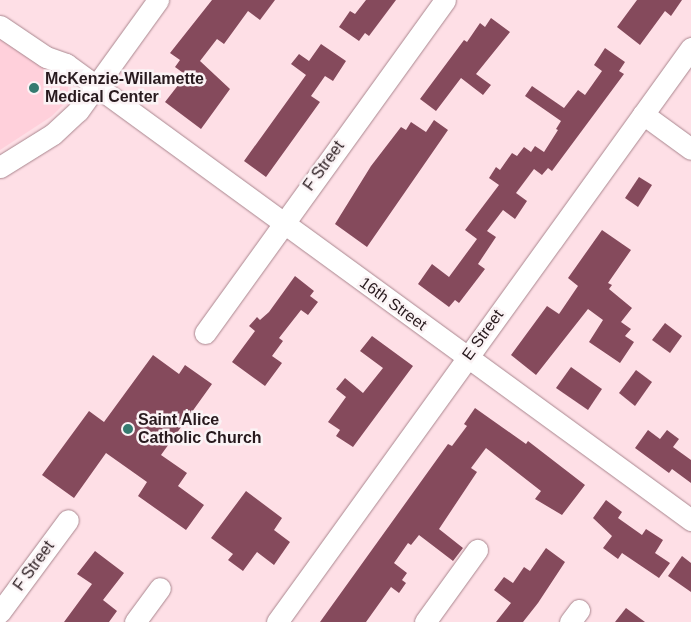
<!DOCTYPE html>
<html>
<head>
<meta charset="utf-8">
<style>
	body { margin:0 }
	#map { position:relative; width:691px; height:622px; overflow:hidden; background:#fedfe6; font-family:Arial,sans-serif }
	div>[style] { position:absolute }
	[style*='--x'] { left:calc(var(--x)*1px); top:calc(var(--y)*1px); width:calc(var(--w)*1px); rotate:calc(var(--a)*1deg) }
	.built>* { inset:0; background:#ffd0db }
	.building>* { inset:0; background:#854a5c }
	.roads { filter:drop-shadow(0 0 1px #a9868e) drop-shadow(0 0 1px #a9868e) }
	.minor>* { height:21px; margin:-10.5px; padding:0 10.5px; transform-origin:10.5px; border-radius:10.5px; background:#fff }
	.dots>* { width:14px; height:14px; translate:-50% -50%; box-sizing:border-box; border:2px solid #fbf3f5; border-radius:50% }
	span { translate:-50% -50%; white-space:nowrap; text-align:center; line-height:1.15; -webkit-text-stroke:5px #fbf3f5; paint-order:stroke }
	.poi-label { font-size:16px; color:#281a1e; font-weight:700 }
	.left { translate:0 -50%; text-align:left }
	.street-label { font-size:16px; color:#281a1e }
</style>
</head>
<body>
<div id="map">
	<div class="built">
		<i style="clip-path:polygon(0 33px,69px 83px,66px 102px,52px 116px,0 150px)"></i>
	</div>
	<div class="building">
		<i style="clip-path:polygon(212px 0,275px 0,260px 20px,248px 11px,224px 44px,217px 39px,200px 61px,230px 89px,201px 129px,165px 102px,186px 75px,175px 67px,180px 60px,170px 53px)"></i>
		<i style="clip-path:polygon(366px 0,396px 0,369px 36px,365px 33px,359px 41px,339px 27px,350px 11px,355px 14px)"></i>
		<i style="clip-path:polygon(637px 0,682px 0,671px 16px,665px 11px,640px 45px,617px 27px)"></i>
		<i style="clip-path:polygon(491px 18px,510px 32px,476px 74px,491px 85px,483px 95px,461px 78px,436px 111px,420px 99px,464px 40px,467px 42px,480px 23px,485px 27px)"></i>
		<i style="clip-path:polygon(321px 44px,346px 61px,333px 81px,325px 76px,311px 96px,320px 102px,266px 177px,244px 161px,306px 75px,291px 64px,299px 54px,309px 61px)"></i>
		<i style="clip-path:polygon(605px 48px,625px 62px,619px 71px,624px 74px,552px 171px,548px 168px,542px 175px,534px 169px,516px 193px,527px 201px,515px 219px,503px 210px,487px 231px,496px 237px,478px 264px,485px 269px,459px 303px,455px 300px,449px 307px,418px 284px,432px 264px,449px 277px,477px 239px,465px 230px,499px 185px,489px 178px,496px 167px,500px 170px,512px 153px,517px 156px,524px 147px,531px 152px,535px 146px,544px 152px,558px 130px,556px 129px,561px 121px,525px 96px,532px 86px,564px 108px,578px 90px,585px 95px,602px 71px,594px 65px)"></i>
		<i style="clip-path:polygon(434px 120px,448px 130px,367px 247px,335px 224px,371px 166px,401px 127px,406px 130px,411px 122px,426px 132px)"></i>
		<i style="clip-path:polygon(639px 177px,652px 185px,638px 207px,625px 198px)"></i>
		<i style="clip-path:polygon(602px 230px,631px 250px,608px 283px,612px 285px,609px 289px,632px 308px,621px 322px,631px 329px,625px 336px,634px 342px,620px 363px,589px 342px,603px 320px,588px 309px,536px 375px,511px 355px,547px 306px,559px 314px,578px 286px,568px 278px)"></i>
		<i style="clip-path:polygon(295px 276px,314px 291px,310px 296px,318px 302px,308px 315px,301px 310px,279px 338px,283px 341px,272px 356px,282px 363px,265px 386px,232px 362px,255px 331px,249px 326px,257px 317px,260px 320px,269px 312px)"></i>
		<i style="clip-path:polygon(665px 323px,682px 336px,670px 353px,652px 340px)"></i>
		<i style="clip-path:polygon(372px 336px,413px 366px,353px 447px,336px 436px,340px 430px,328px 422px,346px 397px,336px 389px,345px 378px,363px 393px,383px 368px,360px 351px)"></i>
		<i style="clip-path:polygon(153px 355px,179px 374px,185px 365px,212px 384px,161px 455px,187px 473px,178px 486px,204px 505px,186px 530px,138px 496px,147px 482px,106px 453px,74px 498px,42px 475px,89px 411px,104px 422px)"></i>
		<i style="clip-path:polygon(571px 367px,602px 389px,588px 410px,556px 388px)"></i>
		<i style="clip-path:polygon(636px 370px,652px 382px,635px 406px,619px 393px)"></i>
		<i style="clip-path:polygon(475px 408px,526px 444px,528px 441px,585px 485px,562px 515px,535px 499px,541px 491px,486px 448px,471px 468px,477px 472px,439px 529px,463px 548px,453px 561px,419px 535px,411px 545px,408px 543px,394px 563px,407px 573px,402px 580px,406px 583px,399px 593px,391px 587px,366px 622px,320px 622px,448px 444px,452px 446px,467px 426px,464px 424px)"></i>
		<i style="clip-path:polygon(648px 430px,660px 439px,667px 430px,679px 439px,673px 447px,691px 460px,691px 483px,672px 469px,669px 473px,635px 448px)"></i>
		<i style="clip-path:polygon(246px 491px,282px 518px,274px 530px,290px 542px,274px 565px,257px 552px,243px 571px,228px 560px,233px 554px,211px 538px)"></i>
		<i style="clip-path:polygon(606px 500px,622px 512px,618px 518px,642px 535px,646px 529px,663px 540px,655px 553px,670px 563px,659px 578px,622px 553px,618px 559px,603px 548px,612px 536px,593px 518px)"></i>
		<i style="clip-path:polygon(546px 548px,565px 562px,538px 603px,523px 622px,496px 622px,511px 603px,494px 590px,504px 577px,513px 583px,524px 567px,530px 571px)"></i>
		<i style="clip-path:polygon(95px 551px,124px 573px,103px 600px,117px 611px,109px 622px,64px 622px,92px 584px,77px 574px)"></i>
		<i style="clip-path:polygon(682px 556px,691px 563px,691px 592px,668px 576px)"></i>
		<i style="clip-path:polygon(626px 608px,645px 622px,615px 622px)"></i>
	</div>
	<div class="roads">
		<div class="minor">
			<i style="--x:0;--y:26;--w:55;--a:34"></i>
			<i style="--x:46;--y:57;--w:21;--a:19"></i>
			<i style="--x:66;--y:64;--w:774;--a:36.11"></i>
			<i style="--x:643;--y:114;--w:59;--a:36.1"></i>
			<i style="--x:0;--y:167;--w:62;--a:-31.9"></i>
			<i style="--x:53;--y:134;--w:34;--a:-43"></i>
			<i style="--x:78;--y:111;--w:137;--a:-54.2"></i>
			<i style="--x:205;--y:333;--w:410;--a:-54.2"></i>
			<i style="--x:0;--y:612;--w:114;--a:-53.5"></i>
			<i style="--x:135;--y:622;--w:42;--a:-53.7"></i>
			<i style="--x:277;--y:622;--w:708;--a:-54.2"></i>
			<i style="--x:425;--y:622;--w:89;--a:-54.2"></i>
			<i style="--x:570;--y:622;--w:15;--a:-53"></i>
		</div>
	</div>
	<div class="dots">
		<i style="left:34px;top:88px;background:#357b70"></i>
		<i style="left:128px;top:429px;background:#357b70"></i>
	</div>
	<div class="poi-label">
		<span class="left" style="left:45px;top:88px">McKenzie-Willamette<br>Medical Center</span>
		<span class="left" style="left:138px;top:429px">Saint Alice<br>Catholic Church</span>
	</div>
	<div class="street-label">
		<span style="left:324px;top:166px;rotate:-54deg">F Street</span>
		<span style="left:393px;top:304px;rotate:36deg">16th Street</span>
		<span style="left:483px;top:335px;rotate:-54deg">E Street</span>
		<span style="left:34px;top:566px;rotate:-54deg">F Street</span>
	</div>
</div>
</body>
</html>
